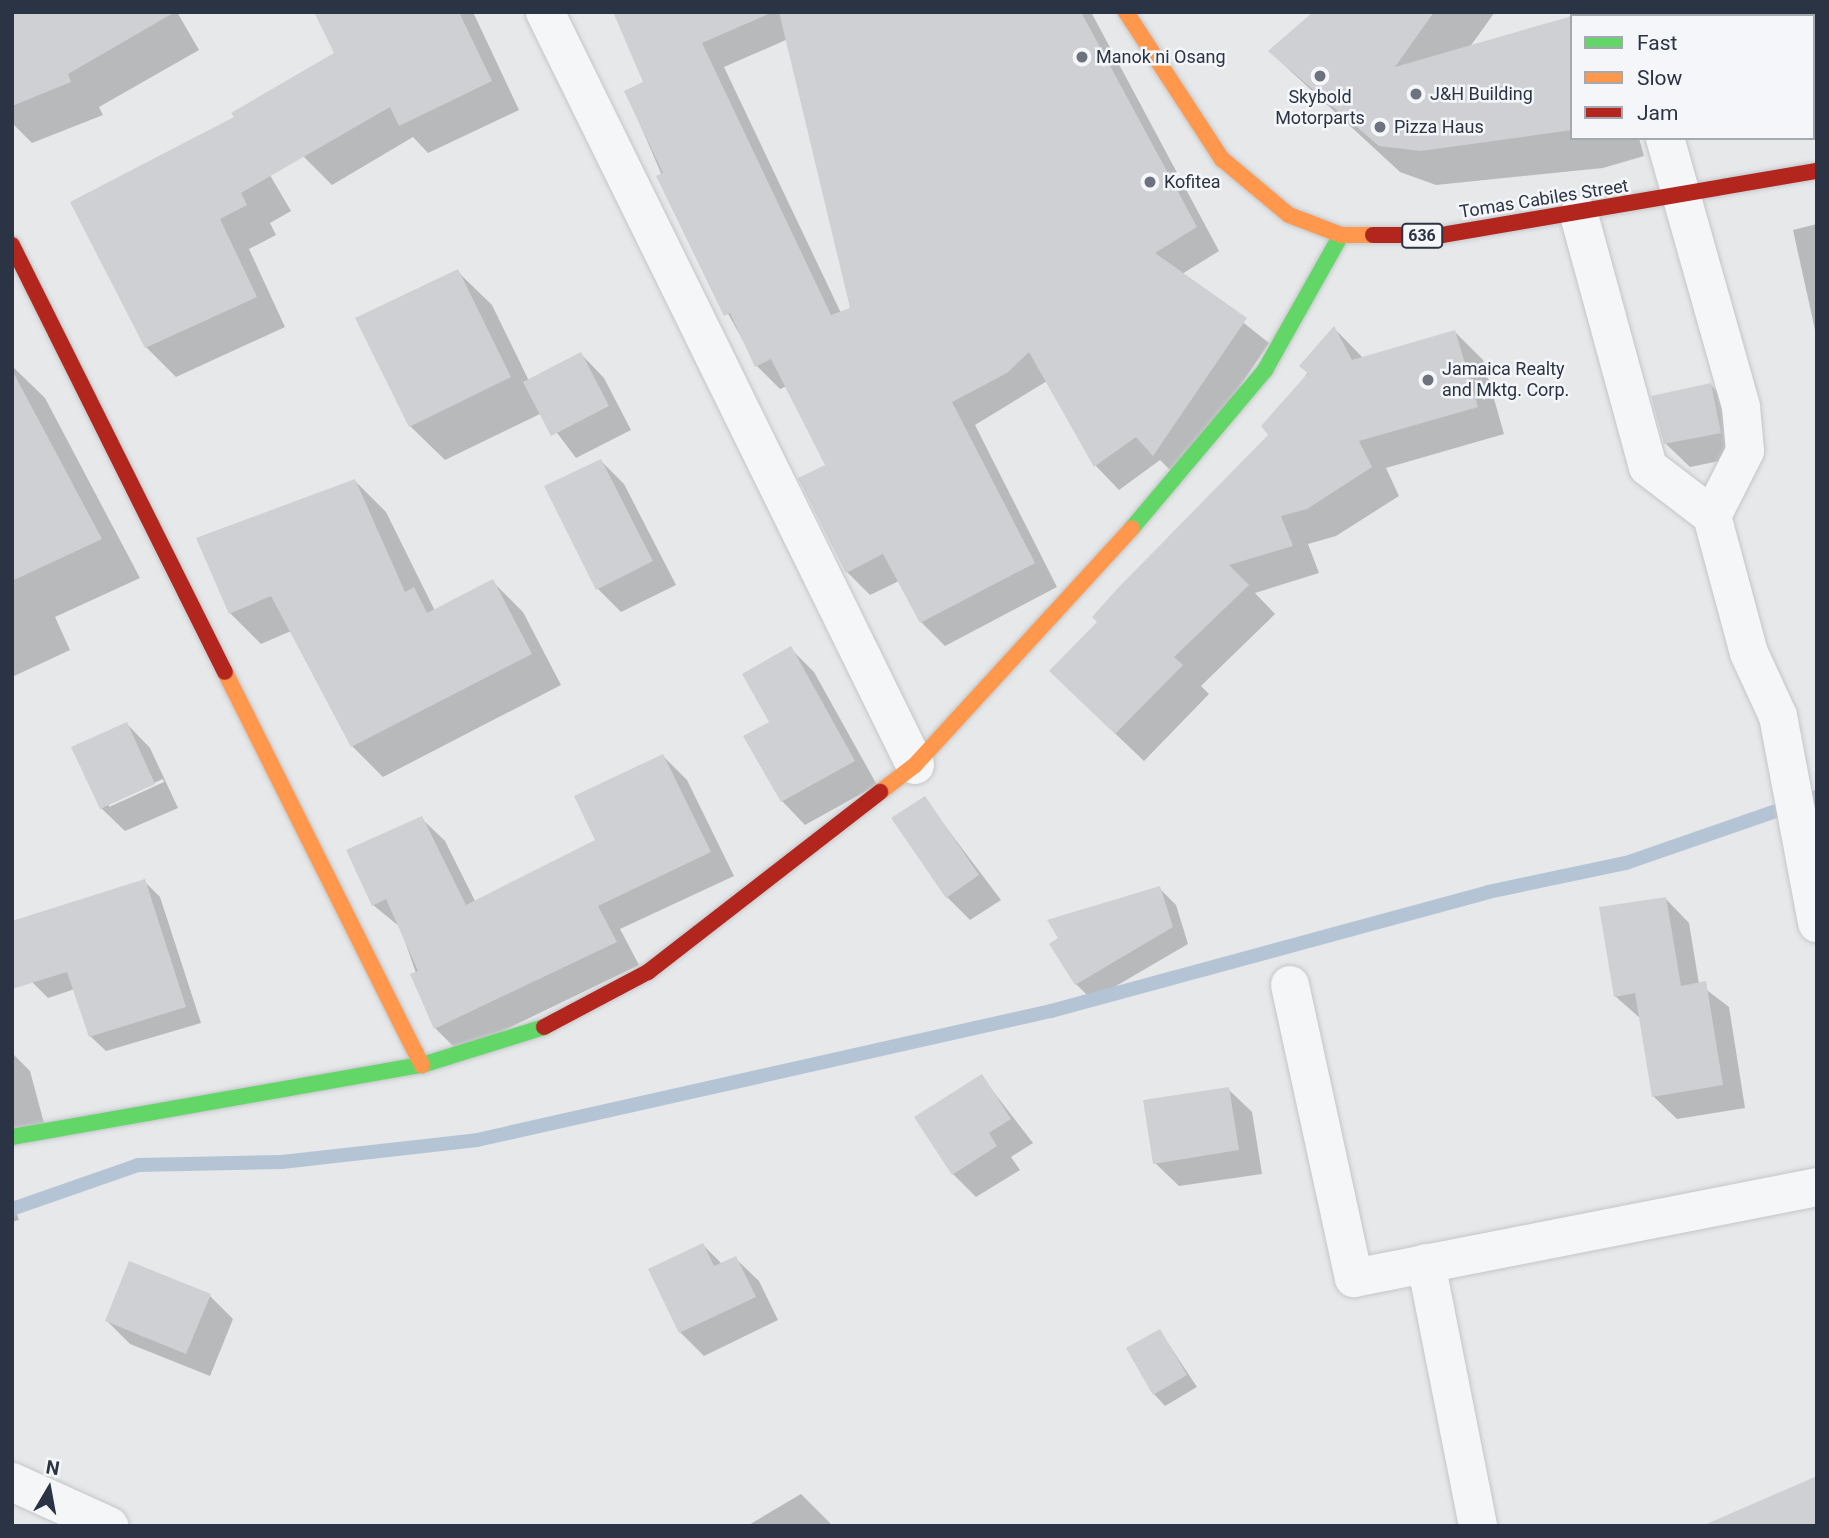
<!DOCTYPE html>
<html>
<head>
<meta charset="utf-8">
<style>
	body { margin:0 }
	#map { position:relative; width:1829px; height:1538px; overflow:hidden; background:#e6e8ea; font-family:Roboto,sans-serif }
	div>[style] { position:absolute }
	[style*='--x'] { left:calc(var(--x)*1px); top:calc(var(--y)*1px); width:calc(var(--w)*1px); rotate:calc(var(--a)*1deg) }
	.shadow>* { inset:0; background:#0003 }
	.stream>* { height:14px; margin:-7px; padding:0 7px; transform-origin:7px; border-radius:7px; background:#b4c4d5 }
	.building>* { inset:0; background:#ced0d3 }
	.roads { filter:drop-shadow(0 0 2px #c4c6c8) drop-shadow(0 0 2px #c4c6c8) }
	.street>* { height:38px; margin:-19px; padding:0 19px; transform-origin:19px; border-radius:19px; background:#f5f6f7 }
	.fast>* { height:16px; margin:-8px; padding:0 8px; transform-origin:8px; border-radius:8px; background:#63d668 }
	.slow>* { height:16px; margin:-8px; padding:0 8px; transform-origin:8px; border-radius:8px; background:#ff974d }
	.jam>* { height:16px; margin:-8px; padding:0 8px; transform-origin:8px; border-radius:8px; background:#b3261e }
	.dots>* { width:19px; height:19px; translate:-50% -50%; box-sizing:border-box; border:4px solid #f4f6f9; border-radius:50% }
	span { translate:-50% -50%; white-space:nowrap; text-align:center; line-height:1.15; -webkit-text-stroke:5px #f4f6f9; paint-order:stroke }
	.shield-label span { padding:2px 5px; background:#f4f6f9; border:2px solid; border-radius:5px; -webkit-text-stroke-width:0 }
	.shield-label { font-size:16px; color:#2b3445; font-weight:700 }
	.poi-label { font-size:18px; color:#2b3445 }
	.left { translate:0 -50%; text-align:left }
	.street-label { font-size:18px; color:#2b3445 }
	.frame { position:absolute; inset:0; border:14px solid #2b3445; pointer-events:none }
	.legend { position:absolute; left:1570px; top:14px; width:245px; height:126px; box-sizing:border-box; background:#f4f6f9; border:2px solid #a4a8b1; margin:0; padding:9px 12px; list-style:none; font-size:21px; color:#2b3445 }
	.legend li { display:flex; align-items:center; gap:14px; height:35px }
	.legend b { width:35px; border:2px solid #a4a8b1 }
	.north { position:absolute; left:14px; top:1454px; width:70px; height:70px; -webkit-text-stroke:5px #f4f6f9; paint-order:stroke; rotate:10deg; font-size:19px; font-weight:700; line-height:28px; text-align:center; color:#2b3445 }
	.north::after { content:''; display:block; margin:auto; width:24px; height:32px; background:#2b3445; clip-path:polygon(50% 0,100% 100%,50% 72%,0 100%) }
</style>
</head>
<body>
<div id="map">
	<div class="shadow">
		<i style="clip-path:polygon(12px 12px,177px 12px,199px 50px,99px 107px,103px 115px,32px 143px,12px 123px)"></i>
		<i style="clip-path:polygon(316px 12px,473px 12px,519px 110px,428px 153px,413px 137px,332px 185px,304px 157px,336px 53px)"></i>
		<i style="clip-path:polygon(evenodd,615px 12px,1091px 12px,1219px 251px,1182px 274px,1269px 343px,1178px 478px,1160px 460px,1119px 490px,1096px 466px,1047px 381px,975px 425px,1057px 587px,945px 646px,921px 622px,899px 581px,870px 595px,847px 572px,827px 466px,787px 386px,780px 389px,757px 366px,698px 259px,626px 92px,646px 83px,615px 12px,788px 39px,852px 309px,841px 313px,724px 67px,788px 39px)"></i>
		<i style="clip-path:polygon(1316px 12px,1495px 12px,1459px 62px,1572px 18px,1572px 138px,1639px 138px,1644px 156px,1603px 168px,1436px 185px,1400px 172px,1270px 52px)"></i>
		<i style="clip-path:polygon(1657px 12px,1809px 12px,1810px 16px,1658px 16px)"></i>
		<i style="clip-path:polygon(1813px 27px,1817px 36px,1817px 82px,1813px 66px)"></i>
		<i style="clip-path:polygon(257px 153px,291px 211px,270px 223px,276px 235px,249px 249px,285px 327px,176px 377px,146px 347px,72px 203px)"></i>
		<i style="clip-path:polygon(1817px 224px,1817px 339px,1793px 230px)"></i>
		<i style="clip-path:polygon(457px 271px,492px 305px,529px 381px,581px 354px,604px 378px,631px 430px,576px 458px,542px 413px,445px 460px,410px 426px)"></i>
		<i style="clip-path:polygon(1334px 328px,1363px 358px,1455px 332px,1483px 360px,1504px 434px,1386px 468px,1399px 496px,1336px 536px,1308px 544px,1319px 573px,1255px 593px,1275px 614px,1201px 686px,1209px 694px,1144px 761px,1079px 699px,1270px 435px)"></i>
		<i style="clip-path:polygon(12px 366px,45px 398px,140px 578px,55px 617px,70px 650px,12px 677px)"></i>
		<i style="clip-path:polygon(1711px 385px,1734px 408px,1744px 456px,1690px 467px,1666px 444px)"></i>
		<i style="clip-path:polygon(601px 461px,624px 484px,676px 585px,621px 612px,598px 589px)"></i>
		<i style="clip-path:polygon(355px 481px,386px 512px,435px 611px,492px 581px,523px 612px,561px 685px,383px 777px,352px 746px,291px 631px,261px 644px,230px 613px)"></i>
		<i style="clip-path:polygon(791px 649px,814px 672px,877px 785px,805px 825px,782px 801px,771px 722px)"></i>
		<i style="clip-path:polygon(evenodd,127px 724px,150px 748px,178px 808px,125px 831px,101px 808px,127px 724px,163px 779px,164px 782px,109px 807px,109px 803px,163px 779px)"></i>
		<i style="clip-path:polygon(663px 756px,687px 780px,734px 876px,620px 929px,639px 965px,459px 1052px,435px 1028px,400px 927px,373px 905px,421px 818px,445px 841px,476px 903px,597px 841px)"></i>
		<i style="clip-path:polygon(924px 798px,1001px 900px,970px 920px,947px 897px)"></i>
		<i style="clip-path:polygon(144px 881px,160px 897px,201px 1023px,106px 1051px,90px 1036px,75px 989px,48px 998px,32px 982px)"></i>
		<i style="clip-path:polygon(1159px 888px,1176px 905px,1188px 944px,1092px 1000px,1076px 984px)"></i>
		<i style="clip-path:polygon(1666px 899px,1689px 923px,1699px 984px,1729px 1007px,1745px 1108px,1677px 1119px,1653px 1096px,1641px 1019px,1615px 996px)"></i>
		<i style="clip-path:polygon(12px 1053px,30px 1071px,44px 1123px,12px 1132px)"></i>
		<i style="clip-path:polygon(982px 1077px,1033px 1143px,1011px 1157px,1020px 1170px,976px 1197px,953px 1174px)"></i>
		<i style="clip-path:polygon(1228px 1089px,1252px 1112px,1262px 1174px,1179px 1186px,1155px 1163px)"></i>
		<i style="clip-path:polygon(12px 1201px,19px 1220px,12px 1222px)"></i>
		<i style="clip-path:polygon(703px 1245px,722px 1264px,735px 1258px,759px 1281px,778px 1320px,704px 1356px,680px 1332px)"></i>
		<i style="clip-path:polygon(210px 1296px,233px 1319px,210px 1376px,130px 1344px,107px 1321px)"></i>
		<i style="clip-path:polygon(1160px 1331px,1197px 1387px,1165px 1406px,1154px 1394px)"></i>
		<i style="clip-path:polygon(801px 1494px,833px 1526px,747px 1526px)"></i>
	</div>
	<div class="stream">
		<i style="--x:12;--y:1209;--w:133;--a:-19.2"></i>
		<i style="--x:138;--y:1165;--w:144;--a:-1.2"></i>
		<i style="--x:282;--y:1162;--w:196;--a:-6.4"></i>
		<i style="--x:477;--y:1140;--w:588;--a:-12.67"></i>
		<i style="--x:1051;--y:1011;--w:453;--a:-15.2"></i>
		<i style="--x:1488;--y:892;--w:141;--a:-11.9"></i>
		<i style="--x:1626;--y:863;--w:202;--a:-19.1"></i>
	</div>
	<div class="building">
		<i style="clip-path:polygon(12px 12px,175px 12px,68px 74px,71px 82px,12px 106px)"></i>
		<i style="clip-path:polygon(314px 12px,459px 12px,492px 81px,399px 126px,390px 107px,241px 193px,247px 205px,220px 219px,257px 297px,145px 348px,70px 202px,234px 117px,231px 113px,334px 53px)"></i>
		<i style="clip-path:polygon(613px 12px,773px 12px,702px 43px,831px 315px,850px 308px,779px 12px,1081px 12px,1197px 227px,1155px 253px,1247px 318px,1153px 456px,1136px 437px,1094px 467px,1029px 352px,1007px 373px,952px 402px,1035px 563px,920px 623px,883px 554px,846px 573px,826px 534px,798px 478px,825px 465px,771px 359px,755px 367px,730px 313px,724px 316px,656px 176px,663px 173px,624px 91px,643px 82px)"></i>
		<i style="clip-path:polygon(1313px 12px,1434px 12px,1395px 67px,1572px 16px,1572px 130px,1421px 151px,1379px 146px,1268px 51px)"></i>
		<i style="clip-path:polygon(458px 269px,511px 377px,409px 427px,355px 318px)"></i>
		<i style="clip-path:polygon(1334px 326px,1352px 360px,1455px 330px,1478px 407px,1359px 441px,1372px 467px,1307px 509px,1281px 516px,1293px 546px,1229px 565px,1249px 585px,1174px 657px,1183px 665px,1115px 734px,1049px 671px,1097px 622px,1092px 617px,1117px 589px,1268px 435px,1261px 426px,1308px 373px,1299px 366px)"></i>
		<i style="clip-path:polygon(581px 352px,609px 406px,551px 436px,523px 382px)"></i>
		<i style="clip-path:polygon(12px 370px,102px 539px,12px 581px)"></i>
		<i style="clip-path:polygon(1711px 383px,1721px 433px,1664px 444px,1651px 396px)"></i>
		<i style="clip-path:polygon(601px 459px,653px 561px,596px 590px,544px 486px)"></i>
		<i style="clip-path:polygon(355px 479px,405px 592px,414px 587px,427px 613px,493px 579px,532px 654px,351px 747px,271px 596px,229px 614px,196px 538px)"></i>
		<i style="clip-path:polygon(791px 646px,855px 761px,781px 802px,743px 736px,769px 722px,742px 674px)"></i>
		<i style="clip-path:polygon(127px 722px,155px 784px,100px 809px,71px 747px)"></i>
		<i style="clip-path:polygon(663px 754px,711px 852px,598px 906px,617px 942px,434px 1029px,410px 974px,418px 971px,386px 899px,372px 906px,346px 850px,422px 816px,466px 905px,595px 840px,574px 796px)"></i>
		<i style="clip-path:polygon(925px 796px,979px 875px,946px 898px,891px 818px)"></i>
		<i style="clip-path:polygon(145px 879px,186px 1007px,89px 1037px,67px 972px,12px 989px,12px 921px)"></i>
		<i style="clip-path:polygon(1160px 886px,1173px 927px,1075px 985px,1049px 944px,1058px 938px,1047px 920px)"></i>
		<i style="clip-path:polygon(1666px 897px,1681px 986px,1706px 981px,1723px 1085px,1652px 1097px,1635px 993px,1614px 997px,1599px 907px)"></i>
		<i style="clip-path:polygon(982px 1074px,1011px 1119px,989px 1133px,997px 1146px,952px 1175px,914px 1117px)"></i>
		<i style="clip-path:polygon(1229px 1087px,1239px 1150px,1153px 1164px,1143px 1100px)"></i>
		<i style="clip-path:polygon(703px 1243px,714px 1266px,736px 1256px,756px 1297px,679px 1333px,648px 1269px)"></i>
		<i style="clip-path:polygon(129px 1261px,211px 1294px,186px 1354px,105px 1321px)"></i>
		<i style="clip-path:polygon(1160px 1329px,1187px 1375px,1153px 1395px,1126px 1348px)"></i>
		<i style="clip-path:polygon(1817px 1476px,1817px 1526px,1702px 1526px)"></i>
	</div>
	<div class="roads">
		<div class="street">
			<i style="--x:545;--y:12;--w:839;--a:63.83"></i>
			<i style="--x:1624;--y:12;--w:4;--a:76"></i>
			<i style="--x:1665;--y:138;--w:280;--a:74.2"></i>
			<i style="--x:1741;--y:407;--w:44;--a:84.8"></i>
			<i style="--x:1745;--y:451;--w:73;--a:116.9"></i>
			<i style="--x:1579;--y:215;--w:261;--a:74.7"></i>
			<i style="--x:1648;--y:467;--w:81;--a:37.4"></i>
			<i style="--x:1712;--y:516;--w:142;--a:74.9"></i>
			<i style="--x:1749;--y:653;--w:69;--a:65.3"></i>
			<i style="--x:1778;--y:716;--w:211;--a:79.3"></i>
			<i style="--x:1290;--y:985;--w:300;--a:77.7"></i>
			<i style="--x:1354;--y:1278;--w:472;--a:-11.1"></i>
			<i style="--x:1426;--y:1263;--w:268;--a:78.8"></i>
			<i style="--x:12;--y:1482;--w:107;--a:24.4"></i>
		</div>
		<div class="fast">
			<i style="--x:1132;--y:528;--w:207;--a:-49.9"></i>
			<i style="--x:1265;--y:370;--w:155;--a:-60.6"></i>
			<i style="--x:12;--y:1137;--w:416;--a:-10"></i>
			<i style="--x:422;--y:1065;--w:128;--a:-17.3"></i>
		</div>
		<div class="slow">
			<i style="--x:1126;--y:12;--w:176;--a:56.9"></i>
			<i style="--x:1222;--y:159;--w:87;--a:39.9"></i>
			<i style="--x:1289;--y:215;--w:56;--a:21"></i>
			<i style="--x:1341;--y:235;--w:32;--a:0"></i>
			<i style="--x:225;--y:672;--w:440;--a:63.4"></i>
			<i style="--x:880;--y:792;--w:44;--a:-37.6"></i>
			<i style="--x:915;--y:765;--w:321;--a:-47.5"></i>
		</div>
		<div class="jam">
			<i style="--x:1373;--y:235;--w:69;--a:0"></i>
			<i style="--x:1442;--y:235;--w:380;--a:-9.7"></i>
			<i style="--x:12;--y:245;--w:477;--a:63.5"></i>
			<i style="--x:544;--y:1027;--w:118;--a:-27.9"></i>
			<i style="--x:648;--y:972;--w:294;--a:-37.8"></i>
		</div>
	</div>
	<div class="dots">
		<i style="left:1082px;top:57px;background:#6c737f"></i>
		<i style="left:1320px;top:76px;background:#6c737f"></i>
		<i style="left:1416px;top:94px;background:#6c737f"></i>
		<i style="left:1380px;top:127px;background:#6c737f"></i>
		<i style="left:1150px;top:182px;background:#6c737f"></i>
		<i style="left:1428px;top:380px;background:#6c737f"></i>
	</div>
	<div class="shield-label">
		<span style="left:1422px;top:236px">636</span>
	</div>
	<div class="poi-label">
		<span class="left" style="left:1096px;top:57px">Manok ni Osang</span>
		<span class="left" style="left:1430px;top:94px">J&amp;H Building</span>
		<span style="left:1320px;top:108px">Skybold<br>Motorparts</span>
		<span class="left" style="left:1394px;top:127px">Pizza Haus</span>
		<span class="left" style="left:1164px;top:182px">Kofitea</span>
		<span class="left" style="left:1442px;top:380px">Jamaica Realty<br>and Mktg. Corp.</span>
	</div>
	<div class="street-label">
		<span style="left:1544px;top:199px;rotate:-9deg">Tomas Cabiles Street</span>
	</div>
	<div class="frame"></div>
	<ul class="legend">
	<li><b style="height:9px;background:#63d668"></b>Fast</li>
	<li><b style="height:9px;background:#ff974d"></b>Slow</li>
	<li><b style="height:9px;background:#b3261e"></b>Jam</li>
	</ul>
	<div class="north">N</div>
</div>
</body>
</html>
